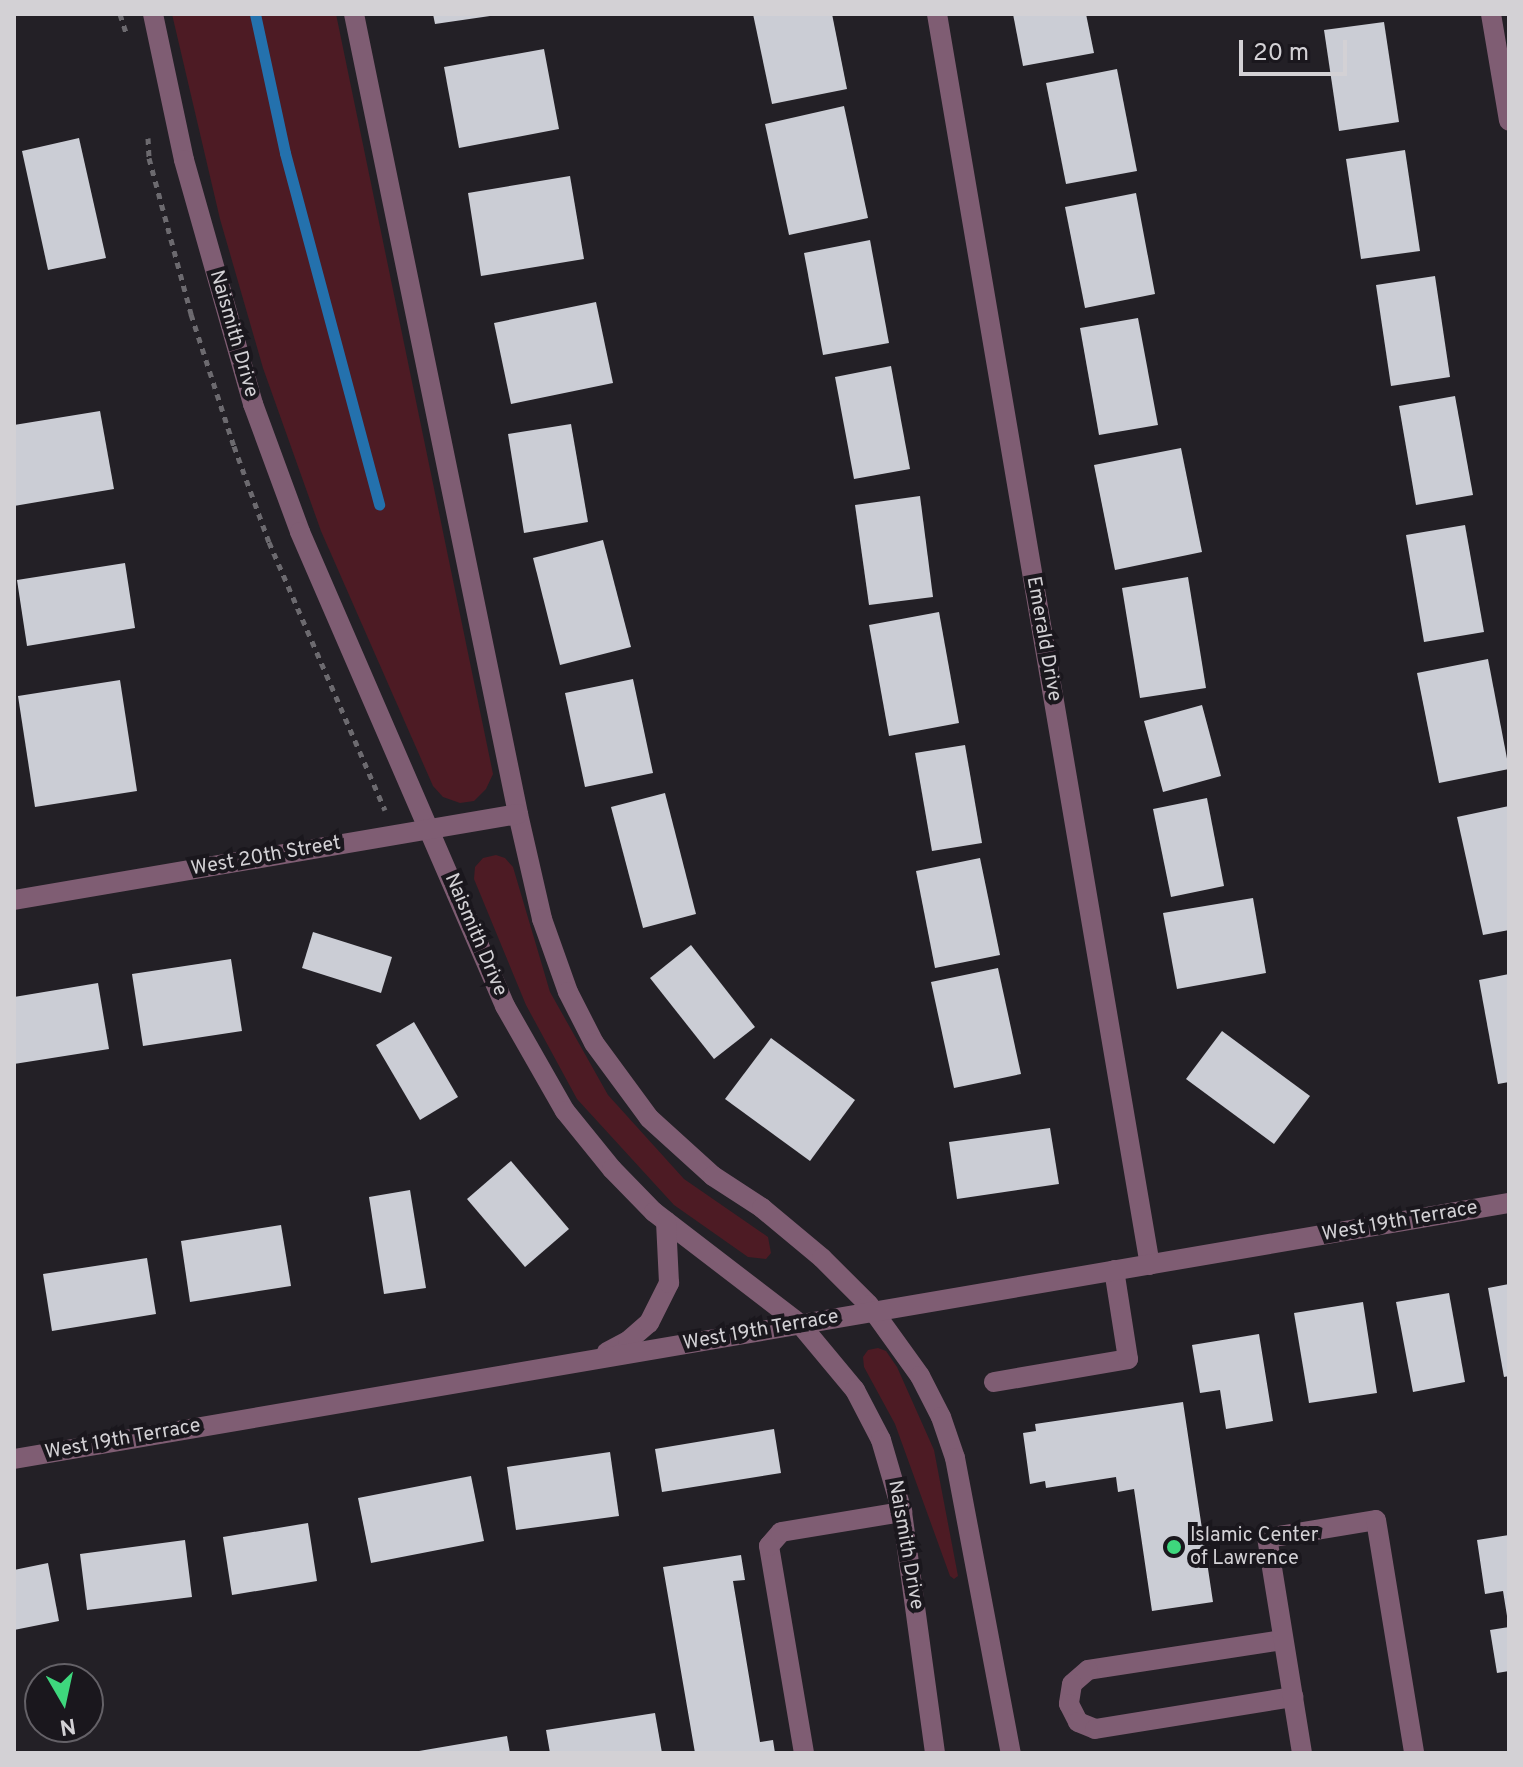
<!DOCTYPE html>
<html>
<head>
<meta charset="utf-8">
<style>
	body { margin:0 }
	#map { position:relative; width:1523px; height:1767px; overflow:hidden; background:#232026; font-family:Overpass,sans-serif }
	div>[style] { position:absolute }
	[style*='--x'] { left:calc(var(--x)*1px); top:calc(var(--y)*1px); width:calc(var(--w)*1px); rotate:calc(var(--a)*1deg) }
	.green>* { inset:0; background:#4d1b24 }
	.stream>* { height:11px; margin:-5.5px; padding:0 5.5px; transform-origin:5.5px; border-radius:5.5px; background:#2471ad }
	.building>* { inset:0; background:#cbcdd5 }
	.path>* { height:5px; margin-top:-2.5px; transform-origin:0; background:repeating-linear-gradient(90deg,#6c6a6f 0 6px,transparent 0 12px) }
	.minor>* { height:20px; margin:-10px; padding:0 10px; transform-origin:10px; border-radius:10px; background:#7f5d73 }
	.dots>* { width:22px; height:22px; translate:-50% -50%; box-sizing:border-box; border:4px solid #1a171d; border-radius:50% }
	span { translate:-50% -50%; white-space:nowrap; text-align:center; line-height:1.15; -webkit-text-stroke:8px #1a171d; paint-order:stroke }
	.street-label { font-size:20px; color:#d3d1d5 }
	.poi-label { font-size:20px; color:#d3d1d5 }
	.left { translate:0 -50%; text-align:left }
	.frame { position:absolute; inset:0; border:16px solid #d3d1d5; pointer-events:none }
	.north { position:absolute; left:24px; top:1663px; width:80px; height:80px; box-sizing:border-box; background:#1a171d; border:2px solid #646167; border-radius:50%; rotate:171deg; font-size:22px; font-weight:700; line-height:32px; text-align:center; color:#d3d1d5 }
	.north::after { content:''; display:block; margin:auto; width:28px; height:36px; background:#3ed77d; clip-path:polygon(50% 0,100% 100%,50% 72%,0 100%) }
	.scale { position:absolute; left:1239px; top:40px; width:108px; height:36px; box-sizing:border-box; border:4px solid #d3d1d5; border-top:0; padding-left:10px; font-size:24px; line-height:28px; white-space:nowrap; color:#d3d1d5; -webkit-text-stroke:6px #1a171d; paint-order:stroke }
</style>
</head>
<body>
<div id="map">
	<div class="green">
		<i style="clip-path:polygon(172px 14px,336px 14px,493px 774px,486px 789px,474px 801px,460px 803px,443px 797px,433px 786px,321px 531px,263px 368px,220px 219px)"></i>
		<i style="clip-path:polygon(496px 855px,505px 858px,513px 867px,550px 992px,608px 1095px,684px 1179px,768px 1237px,771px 1253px,766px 1259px,748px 1257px,674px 1205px,577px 1099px,526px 1005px,474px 879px,475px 867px,483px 858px)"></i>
		<i style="clip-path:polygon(878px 1348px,886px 1351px,897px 1367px,934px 1450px,958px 1576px,954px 1579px,950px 1576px,895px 1424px,864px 1367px,863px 1357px,868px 1350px)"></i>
	</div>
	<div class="stream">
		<i style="--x:255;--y:14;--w:142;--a:77.8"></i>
		<i style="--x:285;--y:153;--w:364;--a:75"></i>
	</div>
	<div class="building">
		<i style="clip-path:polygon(433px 14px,490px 14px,490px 16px,435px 24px)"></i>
		<i style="clip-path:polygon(753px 14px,832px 14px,847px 89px,772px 104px)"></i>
		<i style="clip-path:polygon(1013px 14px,1086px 14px,1094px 53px,1023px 66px)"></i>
		<i style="clip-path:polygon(1384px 22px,1399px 122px,1339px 131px,1324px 30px)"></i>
		<i style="clip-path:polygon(544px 49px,559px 129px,459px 148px,444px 67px)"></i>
		<i style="clip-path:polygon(1117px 69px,1137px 171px,1066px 184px,1046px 83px)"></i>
		<i style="clip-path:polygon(844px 106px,868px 218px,789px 235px,765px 124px)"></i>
		<i style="clip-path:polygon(79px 138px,106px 258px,48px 270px,22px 151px)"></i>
		<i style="clip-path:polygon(1405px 150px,1420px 251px,1361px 259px,1346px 159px)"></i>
		<i style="clip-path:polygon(570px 176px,584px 259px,481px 276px,468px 193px)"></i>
		<i style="clip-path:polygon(1136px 193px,1155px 294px,1085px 308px,1065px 207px)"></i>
		<i style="clip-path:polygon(870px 240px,889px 343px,823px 355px,804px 253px)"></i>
		<i style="clip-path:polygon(1435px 276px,1450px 377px,1391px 386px,1376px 285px)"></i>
		<i style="clip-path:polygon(596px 302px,613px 383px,511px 404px,494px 323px)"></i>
		<i style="clip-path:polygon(1138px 318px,1158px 425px,1099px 435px,1080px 328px)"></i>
		<i style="clip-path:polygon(891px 366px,910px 469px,854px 479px,835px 377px)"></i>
		<i style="clip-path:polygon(1455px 396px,1473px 495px,1416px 505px,1399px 406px)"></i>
		<i style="clip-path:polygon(100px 411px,114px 489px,14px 506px,14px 425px)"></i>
		<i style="clip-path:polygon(571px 424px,588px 522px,524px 533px,508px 434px)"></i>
		<i style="clip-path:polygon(1181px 448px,1202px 552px,1115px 570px,1094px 465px)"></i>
		<i style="clip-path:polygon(920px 496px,933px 597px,869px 605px,855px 505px)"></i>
		<i style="clip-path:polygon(1465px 525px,1484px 632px,1424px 642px,1406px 535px)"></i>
		<i style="clip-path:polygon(603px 540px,631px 647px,560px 665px,533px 558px)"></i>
		<i style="clip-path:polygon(125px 563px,135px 628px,27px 646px,17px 580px)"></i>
		<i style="clip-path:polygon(1188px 577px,1206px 688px,1140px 698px,1122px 588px)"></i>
		<i style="clip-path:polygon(939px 612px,959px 723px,889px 736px,869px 625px)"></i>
		<i style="clip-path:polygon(1488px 659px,1509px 769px,1439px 783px,1417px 673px)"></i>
		<i style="clip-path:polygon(633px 679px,653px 773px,585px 787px,565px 693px)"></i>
		<i style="clip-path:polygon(120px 680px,137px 791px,35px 807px,18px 696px)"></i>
		<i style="clip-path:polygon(1202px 705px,1221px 776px,1163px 792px,1144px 721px)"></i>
		<i style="clip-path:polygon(965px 745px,982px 843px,932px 851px,915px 753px)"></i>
		<i style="clip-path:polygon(665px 793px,696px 914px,643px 928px,611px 807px)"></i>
		<i style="clip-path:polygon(1207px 798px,1224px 886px,1171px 897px,1153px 809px)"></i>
		<i style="clip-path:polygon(1509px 806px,1509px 930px,1483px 935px,1457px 817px)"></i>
		<i style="clip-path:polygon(980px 858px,1000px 955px,935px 968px,916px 871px)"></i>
		<i style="clip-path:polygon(1253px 898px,1266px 973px,1177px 989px,1163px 913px)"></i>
		<i style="clip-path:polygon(313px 932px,392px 957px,381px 993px,302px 968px)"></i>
		<i style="clip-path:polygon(691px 945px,755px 1027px,714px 1059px,650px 978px)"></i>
		<i style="clip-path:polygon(231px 959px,242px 1031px,143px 1046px,132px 974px)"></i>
		<i style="clip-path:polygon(998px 968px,1021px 1074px,954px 1088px,931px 982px)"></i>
		<i style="clip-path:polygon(1509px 974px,1509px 1082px,1498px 1084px,1479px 980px)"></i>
		<i style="clip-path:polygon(98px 983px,109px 1049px,14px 1064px,14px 997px)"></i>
		<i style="clip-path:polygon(414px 1022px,458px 1097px,420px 1120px,376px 1045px)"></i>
		<i style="clip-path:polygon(1222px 1031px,1310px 1096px,1274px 1144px,1186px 1079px)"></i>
		<i style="clip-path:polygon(771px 1038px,855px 1100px,810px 1161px,725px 1099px)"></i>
		<i style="clip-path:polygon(1050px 1128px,1059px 1184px,957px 1199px,949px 1142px)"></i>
		<i style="clip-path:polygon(511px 1161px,569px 1229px,525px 1267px,467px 1199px)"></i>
		<i style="clip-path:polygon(410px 1190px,426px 1288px,384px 1294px,369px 1197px)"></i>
		<i style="clip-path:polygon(281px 1225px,291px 1286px,190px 1302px,181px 1241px)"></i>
		<i style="clip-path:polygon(147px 1258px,156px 1314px,52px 1331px,43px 1274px)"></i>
		<i style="clip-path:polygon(1509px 1284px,1509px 1376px,1504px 1377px,1488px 1288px)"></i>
		<i style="clip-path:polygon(1449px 1293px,1465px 1382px,1413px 1392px,1396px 1302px)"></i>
		<i style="clip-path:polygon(1363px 1302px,1377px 1393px,1309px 1403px,1294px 1313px)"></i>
		<i style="clip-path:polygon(1259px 1334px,1273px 1421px,1226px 1429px,1220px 1390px,1200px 1393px,1192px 1345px)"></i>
		<i style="clip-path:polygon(1183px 1402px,1213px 1602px,1152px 1611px,1134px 1489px,1118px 1492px,1116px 1477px,1046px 1488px,1045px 1481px,1030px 1484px,1023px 1433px,1036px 1431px,1035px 1424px)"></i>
		<i style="clip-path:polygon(774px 1429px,781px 1473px,662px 1492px,655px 1449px)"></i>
		<i style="clip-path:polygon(610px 1452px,619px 1516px,516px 1530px,507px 1467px)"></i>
		<i style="clip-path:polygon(471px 1476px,484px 1541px,371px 1563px,358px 1498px)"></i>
		<i style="clip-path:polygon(308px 1523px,317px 1581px,232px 1595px,223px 1537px)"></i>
		<i style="clip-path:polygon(1509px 1535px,1509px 1616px,1507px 1616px,1503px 1591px,1485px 1594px,1477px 1540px)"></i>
		<i style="clip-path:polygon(185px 1540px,192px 1597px,87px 1610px,80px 1554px)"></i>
		<i style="clip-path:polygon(741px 1555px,745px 1580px,733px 1581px,760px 1742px,773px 1740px,775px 1753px,695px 1753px,663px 1567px)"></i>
		<i style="clip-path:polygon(48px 1563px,59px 1621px,14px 1630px,14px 1570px)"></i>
		<i style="clip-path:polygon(1509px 1627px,1509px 1671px,1497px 1673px,1490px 1630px)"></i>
		<i style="clip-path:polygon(655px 1713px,662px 1753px,550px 1753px,546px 1730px)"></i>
		<i style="clip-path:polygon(507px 1736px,510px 1753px,419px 1753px,419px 1751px)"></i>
	</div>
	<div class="path">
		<i style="--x:120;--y:14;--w:23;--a:72"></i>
		<i style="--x:148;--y:138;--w:20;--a:87"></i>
		<i style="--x:149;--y:158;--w:162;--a:74.9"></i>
		<i style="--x:191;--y:314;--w:139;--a:72"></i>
		<i style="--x:234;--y:446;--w:102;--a:70"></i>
		<i style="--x:269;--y:542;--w:292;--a:66.6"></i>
	</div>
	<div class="minor">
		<i style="--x:153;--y:14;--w:149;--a:78"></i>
		<i style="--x:184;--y:160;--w:254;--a:74.2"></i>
		<i style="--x:253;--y:404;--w:136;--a:69.8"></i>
		<i style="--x:300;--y:532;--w:516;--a:66.61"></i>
		<i style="--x:505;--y:1006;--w:121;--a:60.3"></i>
		<i style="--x:565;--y:1111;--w:75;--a:51"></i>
		<i style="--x:612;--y:1169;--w:60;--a:45.7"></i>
		<i style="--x:654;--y:1212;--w:184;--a:37.5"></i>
		<i style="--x:800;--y:1324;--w:86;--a:50.2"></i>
		<i style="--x:855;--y:1390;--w:56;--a:62.5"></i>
		<i style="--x:881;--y:1440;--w:75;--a:73.7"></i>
		<i style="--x:902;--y:1512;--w:243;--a:82.2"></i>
		<i style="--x:354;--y:14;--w:817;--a:78.41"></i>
		<i style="--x:518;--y:814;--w:108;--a:77.1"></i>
		<i style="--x:542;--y:919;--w:77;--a:70.4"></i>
		<i style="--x:568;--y:992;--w:57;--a:63"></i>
		<i style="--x:594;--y:1043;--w:93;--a:53.7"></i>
		<i style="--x:649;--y:1118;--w:86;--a:42.2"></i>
		<i style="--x:713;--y:1176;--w:59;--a:33.1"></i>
		<i style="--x:762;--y:1208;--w:78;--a:39.8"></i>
		<i style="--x:822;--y:1258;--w:66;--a:45"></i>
		<i style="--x:869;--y:1305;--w:87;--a:54.3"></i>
		<i style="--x:920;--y:1376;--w:46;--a:62.9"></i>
		<i style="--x:941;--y:1417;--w:43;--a:71.1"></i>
		<i style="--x:955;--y:1458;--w:300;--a:79.3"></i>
		<i style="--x:937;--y:14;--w:1269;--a:80.34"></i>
		<i style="--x:1491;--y:14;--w:108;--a:80.4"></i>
		<i style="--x:14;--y:900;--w:511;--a:-9.68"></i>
		<i style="--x:607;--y:1352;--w:24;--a:-28"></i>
		<i style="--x:628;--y:1341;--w:28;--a:-41"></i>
		<i style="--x:649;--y:1323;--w:45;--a:-63.4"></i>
		<i style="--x:669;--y:1283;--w:62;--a:-92.8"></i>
		<i style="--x:994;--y:1382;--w:136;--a:-9.7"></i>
		<i style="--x:1128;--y:1359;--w:90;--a:-98.9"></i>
		<i style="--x:14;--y:1459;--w:1517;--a:-9.72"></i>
		<i style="--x:1283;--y:1640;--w:197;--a:171.3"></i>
		<i style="--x:1088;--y:1670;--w:21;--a:139"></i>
		<i style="--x:1072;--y:1684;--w:20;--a:99"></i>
		<i style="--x:1069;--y:1704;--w:20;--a:63"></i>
		<i style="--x:1078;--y:1722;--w:18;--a:22"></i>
		<i style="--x:1095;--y:1729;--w:201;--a:-9.2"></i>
		<i style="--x:804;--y:1753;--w:210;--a:-99.6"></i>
		<i style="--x:769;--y:1546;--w:18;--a:-49"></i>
		<i style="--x:781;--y:1532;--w:123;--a:-9.4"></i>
		<i style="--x:1302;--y:1753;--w:218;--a:-99.2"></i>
		<i style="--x:1267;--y:1538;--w:110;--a:-9.4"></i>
		<i style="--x:1376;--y:1520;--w:236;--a:80.7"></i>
	</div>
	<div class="dots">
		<i style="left:1174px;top:1547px;background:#3ed77d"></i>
	</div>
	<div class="street-label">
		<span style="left:233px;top:334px;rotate:74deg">Naismith Drive</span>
		<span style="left:1043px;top:639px;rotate:80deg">Emerald Drive</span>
		<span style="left:266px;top:857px;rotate:-10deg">West 20th Street</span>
		<span style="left:475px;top:935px;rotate:67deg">Naismith Drive</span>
		<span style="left:1400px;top:1222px;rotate:-10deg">West 19th Terrace</span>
		<span style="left:761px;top:1331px;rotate:-10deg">West 19th Terrace</span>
		<span style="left:123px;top:1440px;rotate:-10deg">West 19th Terrace</span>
		<span style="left:905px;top:1545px;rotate:80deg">Naismith Drive</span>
	</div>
	<div class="poi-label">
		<span class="left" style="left:1190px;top:1548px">Islamic Center<br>of Lawrence</span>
	</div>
	<div class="frame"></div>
	<div class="north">N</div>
	<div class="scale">20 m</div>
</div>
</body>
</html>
